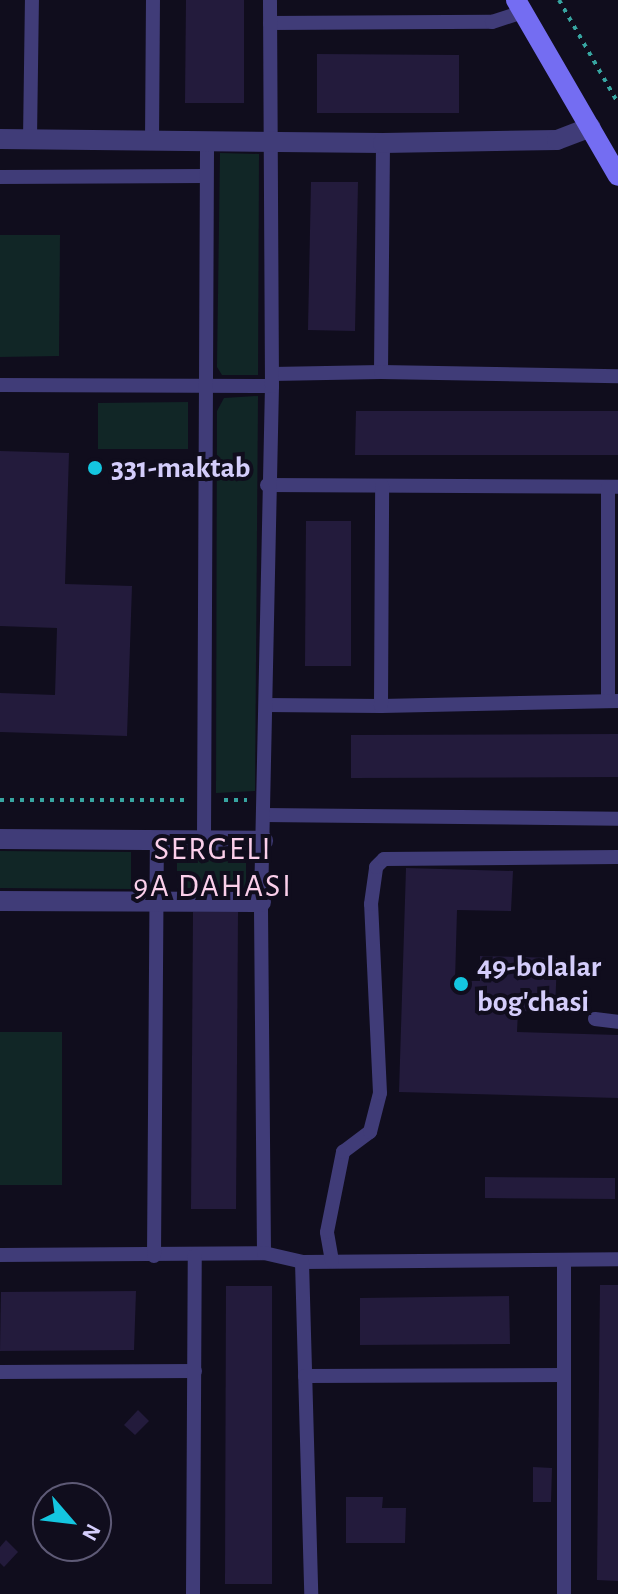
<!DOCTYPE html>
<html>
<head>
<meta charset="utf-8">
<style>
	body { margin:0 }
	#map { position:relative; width:618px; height:1594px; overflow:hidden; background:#100d1d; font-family:"Alegreya Sans",sans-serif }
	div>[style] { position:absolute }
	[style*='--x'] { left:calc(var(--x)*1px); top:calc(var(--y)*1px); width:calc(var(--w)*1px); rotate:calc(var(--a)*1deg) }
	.green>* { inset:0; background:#112626 }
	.building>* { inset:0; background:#231b3c }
	.path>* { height:4px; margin-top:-2px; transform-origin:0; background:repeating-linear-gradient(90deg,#37a5a1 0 4px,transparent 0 10px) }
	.lane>* { height:14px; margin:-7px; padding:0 7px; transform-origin:7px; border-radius:7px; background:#403c78 }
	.street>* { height:20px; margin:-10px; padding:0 10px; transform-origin:10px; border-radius:10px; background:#403c78 }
	.secondary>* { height:20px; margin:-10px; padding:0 10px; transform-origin:10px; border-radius:10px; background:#746df2 }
	.dots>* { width:22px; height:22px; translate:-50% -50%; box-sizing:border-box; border:4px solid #100d1d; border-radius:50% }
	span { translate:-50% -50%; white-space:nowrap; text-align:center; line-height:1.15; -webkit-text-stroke:8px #100d1d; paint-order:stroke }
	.poi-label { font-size:30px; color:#d4cdfb; font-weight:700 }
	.left { translate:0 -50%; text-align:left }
	.neighbourhood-label { font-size:32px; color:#fbcfea; letter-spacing:2px }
	.north { position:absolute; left:32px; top:1482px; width:80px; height:80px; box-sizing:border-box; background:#100d1d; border:2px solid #5e5a76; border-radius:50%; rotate:118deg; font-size:22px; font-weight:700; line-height:32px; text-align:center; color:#d4cdfb }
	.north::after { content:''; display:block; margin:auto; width:28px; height:36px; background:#14c6e0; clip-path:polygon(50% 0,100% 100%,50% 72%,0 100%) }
</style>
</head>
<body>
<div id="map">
	<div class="green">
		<i style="clip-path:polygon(220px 153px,259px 154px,258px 375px,222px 375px,217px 367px)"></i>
		<i style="clip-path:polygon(0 235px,60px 235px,59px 356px,0 357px)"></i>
		<i style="clip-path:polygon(258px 396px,255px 791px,216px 793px,217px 411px,224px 398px)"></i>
		<i style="clip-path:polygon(188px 402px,188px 449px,98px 449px,98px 403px)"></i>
		<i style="clip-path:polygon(0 851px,131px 852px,131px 889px,0 888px)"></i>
		<i style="clip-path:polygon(177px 851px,246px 852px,246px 888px,177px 888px)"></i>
		<i style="clip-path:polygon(0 1032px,62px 1032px,62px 1185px,0 1185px)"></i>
	</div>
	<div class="building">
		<i style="clip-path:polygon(186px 0,244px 0,244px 103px,185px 103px)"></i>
		<i style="clip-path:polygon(317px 54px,459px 55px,459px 113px,317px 113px)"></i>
		<i style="clip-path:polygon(311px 182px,358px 182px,355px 331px,308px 330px)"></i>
		<i style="clip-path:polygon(356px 411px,618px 411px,618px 455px,355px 455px)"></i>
		<i style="clip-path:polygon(0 451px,69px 453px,65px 584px,132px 586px,127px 736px,0 732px,0 693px,55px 695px,57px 628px,0 626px)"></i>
		<i style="clip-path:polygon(306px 521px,351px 521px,351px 666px,305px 666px)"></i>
		<i style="clip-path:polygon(618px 734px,618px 777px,351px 778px,351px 735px)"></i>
		<i style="clip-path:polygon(406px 868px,513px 871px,511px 911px,457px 910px,455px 981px,480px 981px,480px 956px,557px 958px,555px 1012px,518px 1011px,517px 1032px,618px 1035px,618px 1098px,399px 1092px)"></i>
		<i style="clip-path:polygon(193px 912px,238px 912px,236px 1209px,191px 1209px)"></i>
		<i style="clip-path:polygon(485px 1177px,615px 1178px,615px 1199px,485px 1198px)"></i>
		<i style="clip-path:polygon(600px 1285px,618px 1285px,618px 1581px,597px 1580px)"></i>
		<i style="clip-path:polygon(226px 1286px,272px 1286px,272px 1584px,225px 1584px)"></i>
		<i style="clip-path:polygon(136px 1291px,134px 1350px,0 1351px,1px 1292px)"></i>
		<i style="clip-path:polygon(509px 1296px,510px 1344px,360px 1345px,360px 1298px)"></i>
		<i style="clip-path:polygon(138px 1410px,149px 1421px,135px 1435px,124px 1425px)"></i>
		<i style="clip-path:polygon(533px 1467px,552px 1468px,551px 1502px,533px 1502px)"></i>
		<i style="clip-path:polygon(346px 1497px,383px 1497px,382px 1508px,406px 1508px,405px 1543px,346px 1543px)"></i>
		<i style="clip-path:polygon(6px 1540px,18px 1552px,4px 1567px,0 1563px,0 1547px)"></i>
	</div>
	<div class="path">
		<i style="--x:559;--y:0;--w:119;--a:60.2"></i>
		<i style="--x:0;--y:800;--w:187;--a:0"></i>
		<i style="--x:224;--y:800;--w:23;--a:0"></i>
	</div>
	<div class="lane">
		<i style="--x:270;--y:23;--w:222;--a:-0.3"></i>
		<i style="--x:492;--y:22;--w:33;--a:-18"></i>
		<i style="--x:30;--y:139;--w:139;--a:-89.2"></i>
		<i style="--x:152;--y:141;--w:141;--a:-89.6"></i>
		<i style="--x:0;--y:177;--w:206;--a:-0.3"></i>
		<i style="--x:381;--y:372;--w:229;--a:-89.5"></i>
		<i style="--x:272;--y:374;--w:109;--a:-1.1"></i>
		<i style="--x:381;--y:372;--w:237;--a:1"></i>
		<i style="--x:0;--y:385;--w:272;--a:0.2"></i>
		<i style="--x:267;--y:485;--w:351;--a:0.3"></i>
		<i style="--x:608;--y:701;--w:214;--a:-90"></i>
		<i style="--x:266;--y:705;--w:115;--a:0.5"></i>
		<i style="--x:381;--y:706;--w:237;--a:-1.2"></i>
		<i style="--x:381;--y:706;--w:220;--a:-89.7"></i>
		<i style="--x:264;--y:815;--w:354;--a:0.6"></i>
		<i style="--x:204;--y:838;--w:697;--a:-89.75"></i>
		<i style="--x:595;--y:1019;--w:23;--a:7"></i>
		<i style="--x:264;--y:1253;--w:351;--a:-90.5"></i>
		<i style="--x:261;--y:902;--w:516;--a:-88.78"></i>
		<i style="--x:272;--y:386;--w:386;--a:-90.3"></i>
		<i style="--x:0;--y:1255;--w:264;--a:-0.4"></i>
		<i style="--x:264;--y:1253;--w:39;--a:13"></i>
		<i style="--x:302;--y:1262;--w:316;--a:-0.5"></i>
		<i style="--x:154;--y:1256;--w:418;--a:-89.6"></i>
		<i style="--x:332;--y:1261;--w:29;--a:-100"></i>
		<i style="--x:327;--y:1232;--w:82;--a:-78.7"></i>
		<i style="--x:343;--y:1152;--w:34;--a:-37"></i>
		<i style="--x:370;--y:1132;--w:40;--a:-75.6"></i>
		<i style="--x:380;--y:1093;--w:189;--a:-92.7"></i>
		<i style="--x:371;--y:904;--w:37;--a:-82"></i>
		<i style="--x:376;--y:867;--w:11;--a:-45"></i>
		<i style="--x:384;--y:859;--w:234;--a:-0.5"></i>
		<i style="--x:302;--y:1262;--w:332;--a:88.4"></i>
		<i style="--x:0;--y:1372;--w:195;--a:-0.3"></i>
		<i style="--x:305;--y:1376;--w:259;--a:-0.2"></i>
		<i style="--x:193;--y:1594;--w:338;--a:-89.7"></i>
		<i style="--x:564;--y:1594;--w:334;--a:-90"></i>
	</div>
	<div class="street">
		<i style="--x:0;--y:139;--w:383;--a:0.6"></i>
		<i style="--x:383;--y:143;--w:174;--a:-1"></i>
		<i style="--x:557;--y:140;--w:36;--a:-21"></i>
		<i style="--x:0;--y:839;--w:263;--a:0.4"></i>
		<i style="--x:0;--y:901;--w:261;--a:0.2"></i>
	</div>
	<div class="secondary">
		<i style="--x:516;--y:0;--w:203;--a:59.9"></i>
	</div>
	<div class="dots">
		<i style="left:95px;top:468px;background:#14c6e0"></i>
		<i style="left:461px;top:984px;background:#14c6e0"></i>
	</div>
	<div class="poi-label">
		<span class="left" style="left:111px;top:468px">331-maktab</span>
		<span class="left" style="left:477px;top:984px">49-bolalar<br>bog'chasi</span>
	</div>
	<div class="neighbourhood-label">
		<span style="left:213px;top:868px">SERGELI<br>9A DAHASI</span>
	</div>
	<div class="north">N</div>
</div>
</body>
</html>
